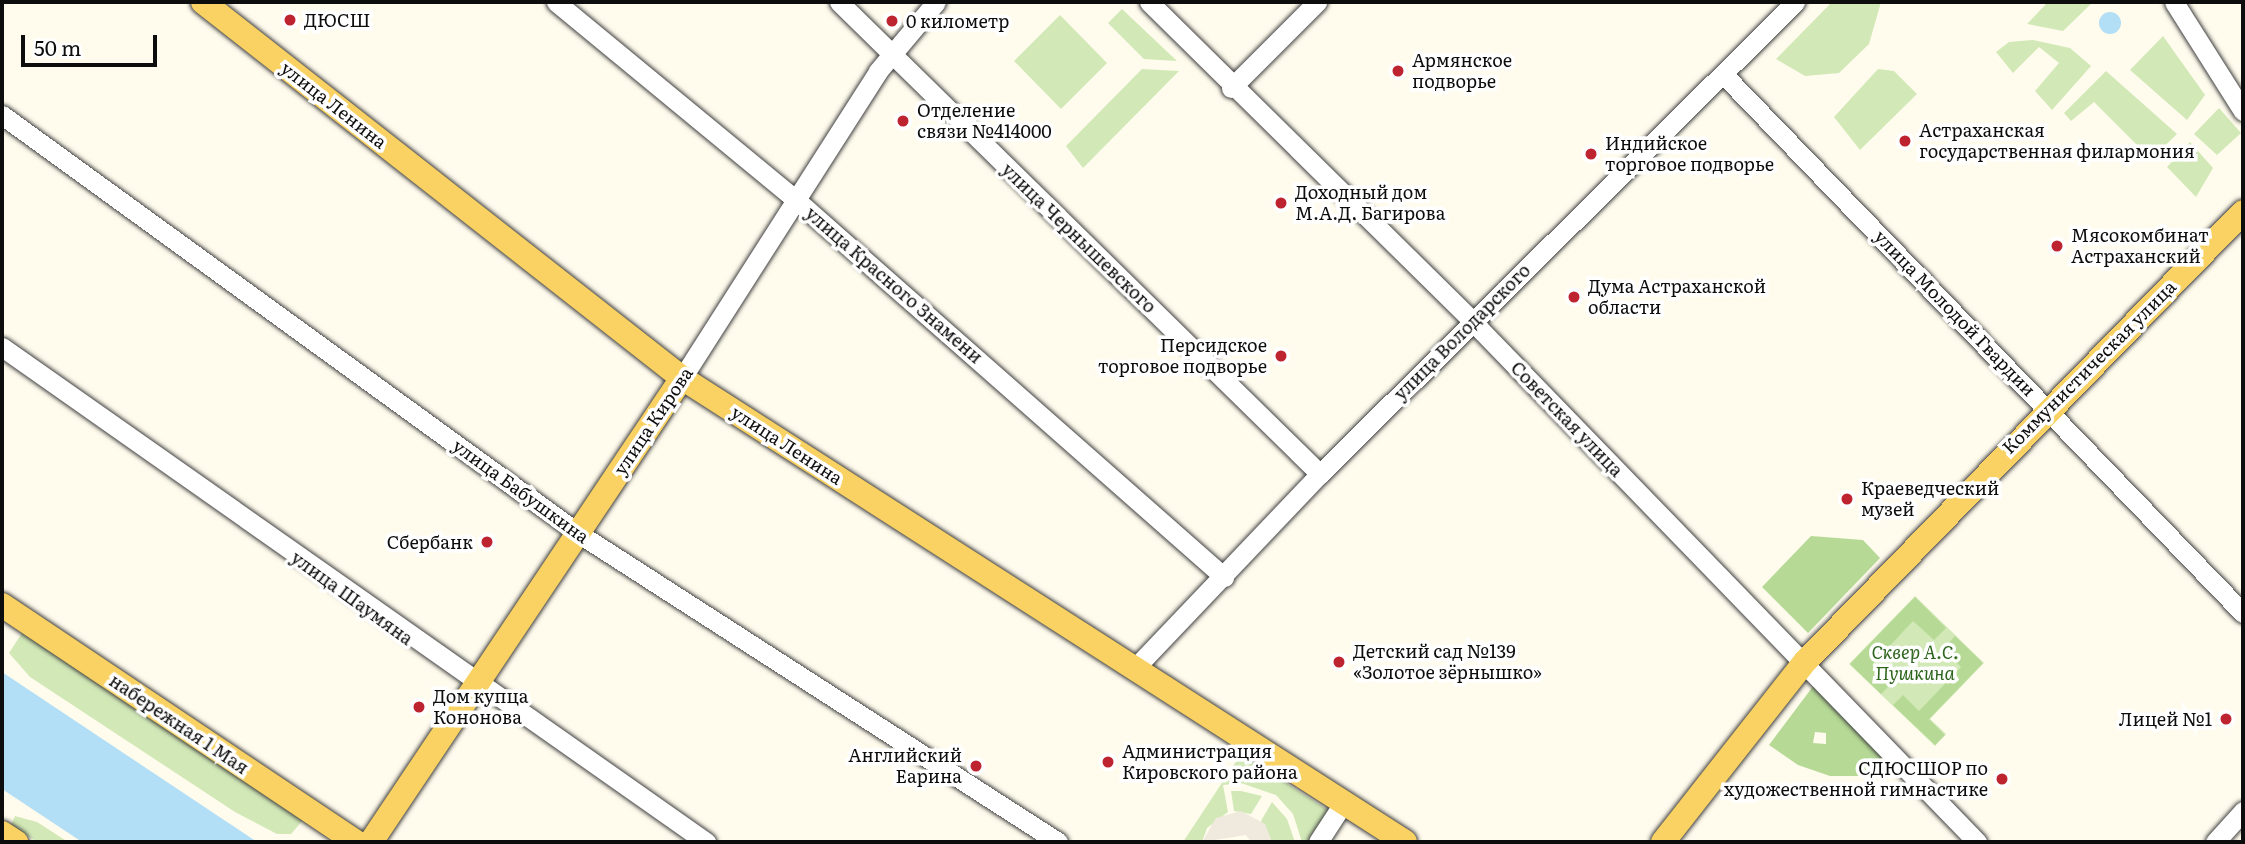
<!DOCTYPE html>
<html>
<head>
<meta charset="utf-8">
<style>
	body { margin:0 }
	#map { position:relative; width:2245px; height:844px; overflow:hidden; background:#fffbed; font-family:Literata,serif }
	div>[style] { position:absolute }
	[style*='--x'] { left:calc(var(--x)*1px); top:calc(var(--y)*1px); width:calc(var(--w)*1px); rotate:calc(var(--a)*1deg) }
	.green>* { inset:0; background:#d2e9b7 }
	.forest>* { inset:0; background:#b6da96 }
	.plaza>* { inset:0; background:#efeadd }
	.water>* { inset:0; background:#b2def6 }
	.round { border-radius:50% }
	.roads { filter:drop-shadow(0 0 2px #404040) drop-shadow(0 0 2px #404040) }
	.minor>* { height:19px; margin:-9.5px; padding:0 9.5px; transform-origin:9.5px; border-radius:9.5px; background:#fff }
	.major>* { height:24px; margin:-12px; padding:0 12px; transform-origin:12px; border-radius:12px; background:#f9d263 }
	.dots>* { width:19px; height:19px; translate:-50% -50%; box-sizing:border-box; border:4px solid #fff; border-radius:50% }
	span { translate:-50% -50%; white-space:nowrap; text-align:center; line-height:1.15; -webkit-text-stroke:7px #fff; paint-order:stroke }
	.poi-label { font-size:18px; color:#0d0d0d }
	.left { translate:0 -50%; text-align:left }
	.right { translate:-100% -50%; text-align:right }
	.street-label { font-size:18px; color:#0d0d0d }
	.park-label { font-size:18px; color:#2e651d; font-style:italic }
	.frame { position:absolute; inset:0; border:4px solid #0d0d0d; pointer-events:none }
	.scale { position:absolute; left:21px; top:35px; width:136px; height:32px; box-sizing:border-box; border:4px solid #0d0d0d; border-top:0; padding-left:9px; font-size:21px; line-height:24px; white-space:nowrap; color:#0d0d0d; -webkit-text-stroke:5px #fff; paint-order:stroke }
</style>
</head>
<body>
<div id="map">
	<div class="green">
		<i style="clip-path:polygon(1832px 2px,1881px 2px,1869px 44px,1839px 73px,1805px 76px,1776px 59px)"></i>
		<i style="clip-path:polygon(2048px 2px,2093px 2px,2063px 31px,2027px 24px)"></i>
		<i style="clip-path:polygon(1122px 9px,1177px 61px,1144px 59px,1108px 23px)"></i>
		<i style="clip-path:polygon(1060px 15px,1107px 63px,1061px 109px,1014px 61px)"></i>
		<i style="clip-path:polygon(2163px 36px,2205px 95px,2187px 120px,2130px 70px)"></i>
		<i style="clip-path:polygon(2033px 40px,2070px 48px,2091px 66px,2052px 110px,2035px 91px,2059px 63px,2039px 47px,2013px 73px,1996px 52px,2009px 42px)"></i>
		<i style="clip-path:polygon(1142px 69px,1179px 71px,1083px 168px,1066px 146px)"></i>
		<i style="clip-path:polygon(1878px 69px,1894px 71px,1917px 94px,1860px 150px,1834px 117px)"></i>
		<i style="clip-path:polygon(2106px 71px,2177px 134px,2151px 159px,2094px 102px,2071px 121px,2064px 113px)"></i>
		<i style="clip-path:polygon(2219px 108px,2241px 133px,2217px 155px,2194px 134px)"></i>
		<i style="clip-path:polygon(2190px 142px,2213px 168px,2196px 197px,2167px 167px)"></i>
		<i style="clip-path:polygon(1915px 596px,1984px 663px,1930px 719px,1946px 734px,1935px 746px,1849px 664px)"></i>
		<i style="clip-path:polygon(22px 633px,303px 820px,291px 834px,277px 834px,235px 812px,30px 677px,9px 653px)"></i>
		<i style="clip-path:polygon(1241px 754px,1331px 812px,1311px 842px,1302px 842px,1293px 814px,1276px 795px,1241px 783px,1223px 785px,1228px 812px,1207px 828px,1202px 842px,1183px 842px)"></i>
		<i style="clip-path:polygon(1231px 791px,1241px 791px,1262px 796px,1251px 814px,1234px 811px)"></i>
		<i style="clip-path:polygon(1272px 802px,1287px 819px,1295px 842px,1272px 842px,1261px 821px)"></i>
		<i style="clip-path:polygon(15px 816px,37px 822px,68px 842px,37px 842px,11px 825px)"></i>
	</div>
	<div class="forest">
		<i style="clip-path:polygon(1811px 536px,1863px 540px,1880px 558px,1808px 633px,1762px 587px)"></i>
		<i style="clip-path:polygon(1915px 597px,1946px 628px,1934px 640px,1913px 621px,1872px 665px,1891px 684px,1881px 694px,1850px 664px)"></i>
		<i style="clip-path:polygon(1955px 636px,1983px 663px,1929px 719px,1945px 735px,1935px 745px,1893px 705px,1903px 695px,1919px 711px,1961px 667px,1943px 649px)"></i>
		<i style="clip-path:polygon(evenodd,1814px 685px,1889px 763px,1861px 776px,1830px 776px,1798px 765px,1769px 745px,1814px 685px,1815px 732px,1826px 733px,1826px 744px,1813px 743px,1815px 732px)"></i>
	</div>
	<div class="plaza">
		<i style="clip-path:polygon(1241px 811px,1265px 824px,1272px 842px,1251px 842px,1246px 835px,1202px 842px,1216px 818px)"></i>
	</div>
	<div class="water">
		<i class="round" style="left:2099px;top:12px;width:22px;height:22px"></i>
		<i style="clip-path:polygon(2px 672px,257px 842px,82px 842px,2px 789px)"></i>
	</div>
	<div class="roads">
		<div class="minor">
			<i style="--x:556;--y:2;--w:310;--a:39.5"></i>
			<i style="--x:795;--y:199;--w:572;--a:41.38"></i>
			<i style="--x:839;--y:2;--w:674;--a:44.46"></i>
			<i style="--x:1149;--y:2;--w:454;--a:44.6"></i>
			<i style="--x:1472;--y:321;--w:726;--a:45.89"></i>
			<i style="--x:2174;--y:2;--w:129;--a:57.7"></i>
			<i style="--x:1723;--y:74;--w:749;--a:46.03"></i>
			<i style="--x:1231;--y:88;--w:122;--a:-45"></i>
			<i style="--x:2;--y:115;--w:712;--a:35.97"></i>
			<i style="--x:578;--y:533;--w:571;--a:32.77"></i>
			<i style="--x:2;--y:347;--w:861;--a:35.11"></i>
			<i style="--x:682;--y:378;--w:364;--a:-57.4"></i>
			<i style="--x:878;--y:71;--w:90;--a:-50"></i>
			<i style="--x:1134;--y:669;--w:269;--a:-46.4"></i>
			<i style="--x:1320;--y:474;--w:670;--a:-44.82"></i>
			<i style="--x:1318;--y:842;--w:37;--a:-57"></i>
			<i style="--x:2215;--y:842;--w:42;--a:-47.9"></i>
		</div>
		<div class="major">
			<i style="--x:203;--y:2;--w:609;--a:38.13"></i>
			<i style="--x:682;--y:378;--w:859;--a:32.69"></i>
			<i style="--x:2;--y:605;--w:426;--a:33.8"></i>
			<i style="--x:2;--y:833;--w:17;--a:33"></i>
			<i style="--x:371;--y:842;--w:559;--a:-56.17"></i>
			<i style="--x:1663;--y:842;--w:228;--a:-51.8"></i>
			<i style="--x:1804;--y:663;--w:629;--a:-45.77"></i>
		</div>
	</div>
	<div class="dots">
		<i style="left:290px;top:20px;background:#be242f"></i>
		<i style="left:892px;top:21px;background:#be242f"></i>
		<i style="left:1398px;top:71px;background:#be242f"></i>
		<i style="left:903px;top:121px;background:#be242f"></i>
		<i style="left:1905px;top:141px;background:#be242f"></i>
		<i style="left:1591px;top:154px;background:#be242f"></i>
		<i style="left:1281px;top:203px;background:#be242f"></i>
		<i style="left:2057px;top:246px;background:#be242f"></i>
		<i style="left:1574px;top:297px;background:#be242f"></i>
		<i style="left:1281px;top:356px;background:#be242f"></i>
		<i style="left:1847px;top:499px;background:#be242f"></i>
		<i style="left:487px;top:542px;background:#be242f"></i>
		<i style="left:1339px;top:662px;background:#be242f"></i>
		<i style="left:419px;top:707px;background:#be242f"></i>
		<i style="left:2226px;top:719px;background:#be242f"></i>
		<i style="left:1108px;top:762px;background:#be242f"></i>
		<i style="left:976px;top:766px;background:#be242f"></i>
		<i style="left:2002px;top:779px;background:#be242f"></i>
	</div>
	<div class="poi-label">
		<span class="left" style="left:304px;top:20px">ДЮСШ</span>
		<span class="left" style="left:906px;top:21px">0 километр</span>
		<span class="left" style="left:1412px;top:71px">Армянское<br>подворье</span>
		<span class="left" style="left:917px;top:121px">Отделение<br>связи №414000</span>
		<span class="left" style="left:1919px;top:141px">Астраханская<br>государственная филармония</span>
		<span class="left" style="left:1605px;top:154px">Индийское<br>торговое подворье</span>
		<span class="left" style="left:1295px;top:203px">Доходный дом<br>М.А.Д. Багирова</span>
		<span class="left" style="left:2071px;top:246px">Мясокомбинат<br>Астраханский</span>
		<span class="left" style="left:1588px;top:297px">Дума Астраханской<br>области</span>
		<span class="right" style="left:1267px;top:356px">Персидское<br>торговое подворье</span>
		<span class="left" style="left:1861px;top:499px">Краеведческий<br>музей</span>
		<span class="right" style="left:473px;top:542px">Сбербанк</span>
		<span class="left" style="left:1353px;top:662px">Детский сад №139<br>«Золотое зёрнышко»</span>
		<span class="left" style="left:433px;top:707px">Дом купца<br>Кононова</span>
		<span class="right" style="left:2212px;top:719px">Лицей №1</span>
		<span class="left" style="left:1122px;top:762px">Администрация<br>Кировского района</span>
		<span class="right" style="left:962px;top:766px">Английский<br>Еарина</span>
		<span class="right" style="left:1988px;top:779px">СДЮСШОР по<br>художественной гимнастике</span>
	</div>
	<div class="street-label">
		<span style="left:334px;top:105px;rotate:38deg">улица Ленина</span>
		<span style="left:1079px;top:238px;rotate:44deg">улица Чернышевского</span>
		<span style="left:894px;top:285px;rotate:41deg">улица Красного Знамени</span>
		<span style="left:1955px;top:313px;rotate:46deg">улица Молодой Гвардии</span>
		<span style="left:1462px;top:332px;rotate:-45deg">улица Володарского</span>
		<span style="left:2089px;top:367px;rotate:-45deg">Коммунистическая улица</span>
		<span style="left:1567px;top:419px;rotate:46deg">Советская улица</span>
		<span style="left:653px;top:421px;rotate:-56deg">улица Кирова</span>
		<span style="left:787px;top:445px;rotate:33deg">улица Ленина</span>
		<span style="left:521px;top:491px;rotate:36deg">улица Бабушкина</span>
		<span style="left:352px;top:598px;rotate:36deg">улица Шаумяна</span>
		<span style="left:179px;top:724px;rotate:34deg">набережная 1 Мая</span>
	</div>
	<div class="park-label">
		<span style="left:1915px;top:663px">Сквер А.С.<br>Пушкина</span>
	</div>
	<div class="frame"></div>
	<div class="scale">50 m</div>
</div>
</body>
</html>
